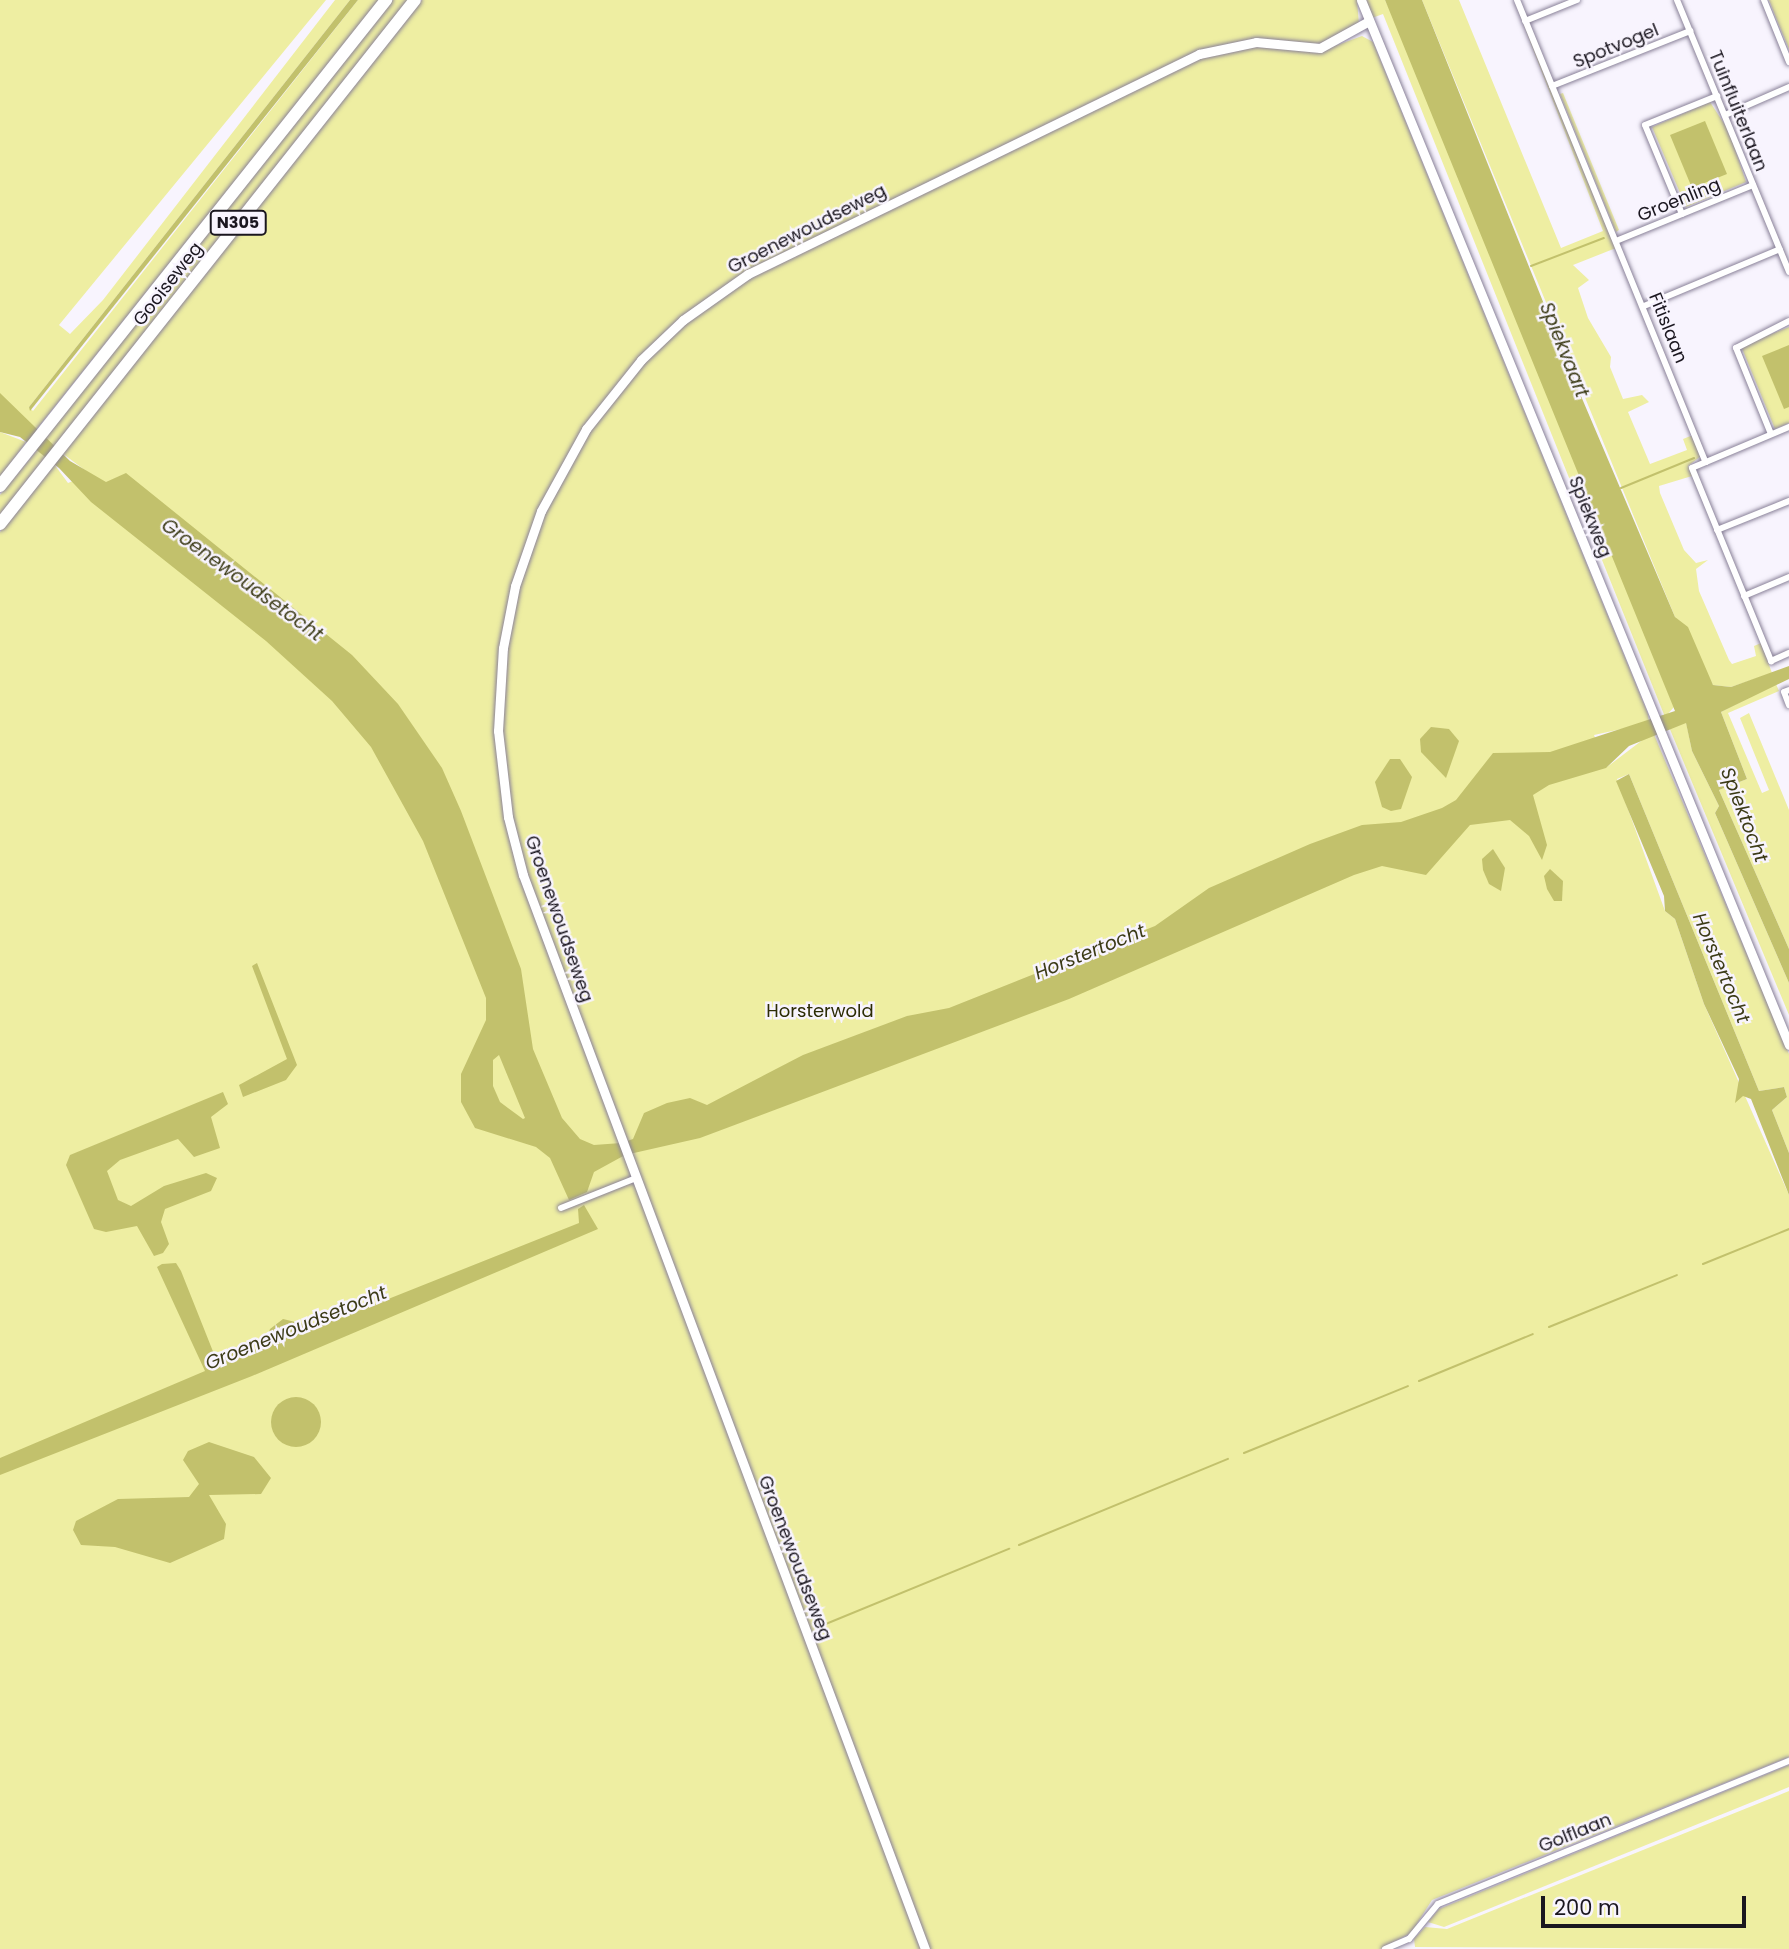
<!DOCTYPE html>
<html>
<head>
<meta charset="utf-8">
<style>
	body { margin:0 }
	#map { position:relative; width:1789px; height:1949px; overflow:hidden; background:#f8f4fe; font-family:Poppins,sans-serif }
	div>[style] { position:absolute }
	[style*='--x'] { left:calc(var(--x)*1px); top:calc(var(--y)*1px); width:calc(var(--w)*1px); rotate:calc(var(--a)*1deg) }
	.green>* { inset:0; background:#eeeea2 }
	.water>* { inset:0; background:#c2c16c }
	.round { border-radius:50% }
	.stream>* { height:2px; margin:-1px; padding:0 1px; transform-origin:1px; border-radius:1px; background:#c2c16c }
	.roads { filter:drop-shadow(0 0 2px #898198) drop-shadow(0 0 2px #898198) }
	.street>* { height:6px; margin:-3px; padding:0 3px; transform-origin:3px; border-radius:3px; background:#fff }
	.secondary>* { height:9px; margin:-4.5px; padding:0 4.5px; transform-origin:4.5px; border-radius:4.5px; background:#fff }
	.highway>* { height:12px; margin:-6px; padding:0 6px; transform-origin:6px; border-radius:6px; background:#fff }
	span { translate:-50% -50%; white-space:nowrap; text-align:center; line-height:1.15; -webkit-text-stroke:5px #f8f4fe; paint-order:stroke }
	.shield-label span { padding:2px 5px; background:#f8f4fe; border:2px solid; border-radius:5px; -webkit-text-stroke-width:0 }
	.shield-label { font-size:16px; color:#1a161f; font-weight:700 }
	.street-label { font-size:18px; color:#1a161f }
	.park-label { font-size:18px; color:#2c2c05 }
	.water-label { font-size:19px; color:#3c3b17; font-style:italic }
	.scale { position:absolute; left:1541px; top:1896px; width:205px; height:32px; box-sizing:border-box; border:4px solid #1a161f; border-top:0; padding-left:9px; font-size:21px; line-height:24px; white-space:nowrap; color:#1a161f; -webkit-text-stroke:5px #f8f4fe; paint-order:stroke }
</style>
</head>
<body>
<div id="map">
	<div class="green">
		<i style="clip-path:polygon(0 0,326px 0,59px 325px,70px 334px,103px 300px,335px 0,350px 0,29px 407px,33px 411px,358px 0,380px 0,35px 431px,0 397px)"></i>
		<i style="clip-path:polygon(393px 0,410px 0,55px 447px,45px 438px)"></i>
		<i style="clip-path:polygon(422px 0,1357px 0,1359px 24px,1329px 48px,1362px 36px,1373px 42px,1648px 714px,1649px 723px,1594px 735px,1607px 767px,1653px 732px,1789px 1054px,1789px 1153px,1772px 1110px,1787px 1097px,1784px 1087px,1759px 1091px,1629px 774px,1617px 779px,1665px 911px,1675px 919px,1704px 1004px,1789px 1195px,1789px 1757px,1432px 1900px,1411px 1933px,1380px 1949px,0 1949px,0 532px,54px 464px,68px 483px,90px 474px,62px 453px)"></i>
		<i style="clip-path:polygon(1365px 0,1385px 0,1404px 40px,1674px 707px,1665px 717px,1383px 14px,1372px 18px)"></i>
		<i style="clip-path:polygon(1422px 0,1459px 0,1561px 248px,1603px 231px,1514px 0,1616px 248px,1573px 265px,1589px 280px,1578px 288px,1588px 318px,1611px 357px,1610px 367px,1623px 399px,1642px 395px,1649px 402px,1628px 412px,1650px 464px,1687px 450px,1683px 439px,1693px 435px,1701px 456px,1688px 466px,1692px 476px,1659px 486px,1660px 493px,1684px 550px,1696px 563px,1708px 560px,1696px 569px,1699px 591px,1729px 660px,1732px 664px,1756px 656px,1754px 646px,1761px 643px,1772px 673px,1731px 687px,1713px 685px,1675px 617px)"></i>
		<i style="clip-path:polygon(1769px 0,1789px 0,1789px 49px,1778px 23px)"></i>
		<i style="clip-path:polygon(1563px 93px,1619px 230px,1616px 232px,1560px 94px)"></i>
		<i style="clip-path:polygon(1710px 102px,1729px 131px,1746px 182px,1686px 207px,1652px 127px)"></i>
		<i style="clip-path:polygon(1789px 327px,1789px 423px,1775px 429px,1741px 346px)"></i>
		<i style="clip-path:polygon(0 432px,26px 442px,0 478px)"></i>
		<i style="clip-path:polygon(37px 450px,47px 458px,0 518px,0 495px)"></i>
		<i style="clip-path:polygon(1776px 684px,1779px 691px,1728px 713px,1762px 793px,1769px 790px,1740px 718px,1749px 713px,1789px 810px,1789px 949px,1719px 790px,1747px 779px,1721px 712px)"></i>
		<i style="clip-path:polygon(1686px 722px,1692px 751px,1719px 806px,1715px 813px,1789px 983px,1789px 1015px,1669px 727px)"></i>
		<i style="clip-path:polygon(1789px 1765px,1789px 1787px,1444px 1927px,1428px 1922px,1439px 1909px)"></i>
		<i style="clip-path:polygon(1789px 1791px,1789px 1949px,1415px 1947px,1414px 1939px,1425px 1927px,1447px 1929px)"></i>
	</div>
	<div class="water">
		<i style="clip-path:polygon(350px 0,358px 0,30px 411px,29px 407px)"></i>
		<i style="clip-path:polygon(evenodd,1385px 0,1422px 0,1578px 389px,1675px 617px,1688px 627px,1713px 685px,1731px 687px,1789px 666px,1789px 679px,1721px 712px,1747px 779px,1719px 790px,1789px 949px,1789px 983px,1715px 813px,1719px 806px,1692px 751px,1686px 723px,1629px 746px,1606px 768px,1549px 785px,1533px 795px,1547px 845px,1542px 860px,1529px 836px,1510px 820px,1470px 825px,1426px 875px,1382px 866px,1354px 875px,1069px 999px,700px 1138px,625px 1155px,594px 1172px,587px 1192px,569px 1200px,550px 1158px,536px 1147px,475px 1128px,461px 1102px,461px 1074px,486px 1020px,486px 998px,423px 841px,371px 747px,332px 701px,266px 641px,91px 502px,59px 468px,20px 437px,0 432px,0 393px,70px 461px,106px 482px,126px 473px,352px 655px,398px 704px,442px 768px,461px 811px,521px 969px,533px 1049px,562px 1118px,580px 1139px,594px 1145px,621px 1143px,633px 1139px,644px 1113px,667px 1103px,690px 1098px,707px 1105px,803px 1055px,907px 1016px,949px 1008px,1155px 926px,1209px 888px,1310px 844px,1362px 825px,1401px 822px,1442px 808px,1456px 800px,1493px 753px,1550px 752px,1675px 711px,1385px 0,499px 1055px,525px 1118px,523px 1119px,500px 1102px,493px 1086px,493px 1060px,499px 1055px)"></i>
		<i style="clip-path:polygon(1705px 121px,1727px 174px,1692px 188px,1670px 135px)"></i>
		<i style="clip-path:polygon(1789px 345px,1789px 407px,1784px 409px,1762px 356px)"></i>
		<i style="clip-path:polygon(1431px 727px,1449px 729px,1459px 741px,1446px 778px,1421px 752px,1420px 739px)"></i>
		<i style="clip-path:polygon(1390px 759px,1400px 759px,1412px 777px,1401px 809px,1391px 811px,1382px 807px,1375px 782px)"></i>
		<i style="clip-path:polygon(1629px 774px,1759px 1091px,1784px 1087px,1787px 1097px,1772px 1110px,1789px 1153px,1789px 1195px,1751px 1099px,1743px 1096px,1735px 1103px,1739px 1079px,1704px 1004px,1675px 919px,1665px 911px,1664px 896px,1616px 781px)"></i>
		<i style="clip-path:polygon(1493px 849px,1505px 868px,1501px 891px,1489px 884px,1483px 870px,1482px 859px)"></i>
		<i style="clip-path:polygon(1550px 869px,1563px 881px,1562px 901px,1554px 901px,1547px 889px,1544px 876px)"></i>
		<i style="clip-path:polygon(257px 963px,297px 1065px,286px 1080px,243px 1097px,239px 1085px,287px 1059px,252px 966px)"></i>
		<i style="clip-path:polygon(223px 1092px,228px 1104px,211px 1117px,220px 1148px,194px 1157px,178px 1139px,120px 1160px,107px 1171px,118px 1200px,131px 1206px,164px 1186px,206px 1173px,217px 1178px,211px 1191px,165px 1209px,161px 1222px,169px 1244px,163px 1253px,154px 1256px,137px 1226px,106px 1232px,94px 1229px,66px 1165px,70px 1155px)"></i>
		<i style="clip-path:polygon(584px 1205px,598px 1229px,252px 1376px,0 1475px,0 1458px,205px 1371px,157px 1267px,162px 1264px,176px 1263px,181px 1271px,214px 1354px,222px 1359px,230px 1347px,249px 1352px,264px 1346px,270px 1329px,283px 1319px,312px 1326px,338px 1319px,579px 1223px,578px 1209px)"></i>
		<i class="round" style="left:271px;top:1397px;width:50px;height:50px"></i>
		<i style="clip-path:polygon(209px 1442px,254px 1457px,271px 1478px,261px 1494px,209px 1495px,226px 1524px,224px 1539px,170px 1563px,115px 1547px,81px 1545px,73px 1530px,76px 1521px,118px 1499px,189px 1497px,199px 1484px,183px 1460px,188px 1451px)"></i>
	</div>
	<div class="stream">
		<i style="--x:1531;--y:266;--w:78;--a:-21"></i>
		<i style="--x:1621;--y:488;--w:79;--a:-22.3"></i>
		<i style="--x:1703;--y:1264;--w:93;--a:-22.1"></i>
		<i style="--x:1549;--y:1327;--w:138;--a:-22.1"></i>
		<i style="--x:1419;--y:1381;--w:123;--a:-22.4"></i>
		<i style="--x:1244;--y:1453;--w:177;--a:-22.2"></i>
		<i style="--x:1019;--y:1545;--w:226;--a:-22.4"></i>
		<i style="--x:816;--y:1628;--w:209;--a:-22.3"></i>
	</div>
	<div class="roads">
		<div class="street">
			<i style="--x:1517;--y:0;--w:499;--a:67.8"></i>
			<i style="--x:1706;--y:462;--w:15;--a:157"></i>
			<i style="--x:1692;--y:468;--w:209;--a:67.7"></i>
			<i style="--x:1771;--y:661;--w:20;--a:-24"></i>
			<i style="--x:1677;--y:0;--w:294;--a:67.6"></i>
			<i style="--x:1764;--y:0;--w:67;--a:68"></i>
			<i style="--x:1525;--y:21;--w:56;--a:-22"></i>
			<i style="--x:1552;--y:86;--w:149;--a:-21.7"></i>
			<i style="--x:1725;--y:115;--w:70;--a:-23.6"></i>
			<i style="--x:1682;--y:214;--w:96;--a:-112.6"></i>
			<i style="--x:1645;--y:125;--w:78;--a:-21.9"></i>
			<i style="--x:1616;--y:241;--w:148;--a:-22.2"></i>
			<i style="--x:1644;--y:306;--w:147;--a:-22.7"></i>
			<i style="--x:1771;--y:434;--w:93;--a:-112.1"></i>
			<i style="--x:1736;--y:348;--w:59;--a:-27"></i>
			<i style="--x:1706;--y:462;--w:90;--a:-22.9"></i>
			<i style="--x:1717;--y:530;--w:78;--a:-21.9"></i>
			<i style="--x:1744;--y:596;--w:49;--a:-22.9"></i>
			<i style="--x:1789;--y:690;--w:5;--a:158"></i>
			<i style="--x:1784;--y:692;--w:14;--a:69"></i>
			<i style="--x:561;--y:1208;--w:81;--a:-21.8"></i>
			<i style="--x:1385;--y:1949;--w:26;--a:-23"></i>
			<i style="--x:1409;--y:1939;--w:45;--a:-50.4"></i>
			<i style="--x:1438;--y:1904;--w:379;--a:-22.2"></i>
		</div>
		<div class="secondary">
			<i style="--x:1361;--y:0;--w:1129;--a:67.73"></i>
			<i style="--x:925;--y:1949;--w:1147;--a:-110.52"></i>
			<i style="--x:523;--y:875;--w:60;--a:-104.5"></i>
			<i style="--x:508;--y:817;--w:87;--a:-96.6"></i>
			<i style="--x:498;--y:731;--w:83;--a:-86.6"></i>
			<i style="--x:503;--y:648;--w:63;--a:-79"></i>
			<i style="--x:515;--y:586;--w:79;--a:-70.9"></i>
			<i style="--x:541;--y:511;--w:94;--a:-61.2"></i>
			<i style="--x:586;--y:429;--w:88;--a:-51.4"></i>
			<i style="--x:641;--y:360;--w:58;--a:-43.6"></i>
			<i style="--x:683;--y:320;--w:80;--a:-35.3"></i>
			<i style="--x:748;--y:274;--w:502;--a:-26"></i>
			<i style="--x:1199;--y:54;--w:58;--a:-11.9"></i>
			<i style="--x:1256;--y:42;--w:64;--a:5.4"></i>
			<i style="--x:1320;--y:48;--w:56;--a:-28.9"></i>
		</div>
		<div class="highway">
			<i style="--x:0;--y:486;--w:621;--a:-51.54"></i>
			<i style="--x:0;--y:524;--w:668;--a:-51.62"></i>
		</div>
	</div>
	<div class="shield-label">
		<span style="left:238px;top:223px">N305</span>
	</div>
	<div class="street-label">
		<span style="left:1616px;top:46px;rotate:-22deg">Spotvogel</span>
		<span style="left:1738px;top:111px;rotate:68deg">Tuinfluiterlaan</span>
		<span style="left:1679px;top:200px;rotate:-22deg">Groenling</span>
		<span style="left:807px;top:229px;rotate:-27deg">Groenewoudseweg</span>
		<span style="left:168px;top:284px;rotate:-52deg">Gooiseweg</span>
		<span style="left:1668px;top:328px;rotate:68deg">Fitislaan</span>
		<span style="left:1590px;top:517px;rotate:68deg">Spiekweg</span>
		<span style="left:559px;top:919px;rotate:71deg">Groenewoudseweg</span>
		<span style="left:795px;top:1558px;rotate:69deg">Groenewoudseweg</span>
		<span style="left:1575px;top:1833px;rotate:-22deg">Golflaan</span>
	</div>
	<div class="park-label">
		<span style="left:820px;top:1011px">Horsterwold</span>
	</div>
	<div class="water-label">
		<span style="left:1564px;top:350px;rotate:68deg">Spiekvaart</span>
		<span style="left:242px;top:580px;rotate:36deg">Groenewoudsetocht</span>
		<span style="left:1744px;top:815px;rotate:69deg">Spiektocht</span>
		<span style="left:1090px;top:952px;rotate:-22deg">Horstertocht</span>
		<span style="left:1721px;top:968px;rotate:67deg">Horstertocht</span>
		<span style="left:296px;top:1328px;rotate:-22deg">Groenewoudsetocht</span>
	</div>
	<div class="scale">200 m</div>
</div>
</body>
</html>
